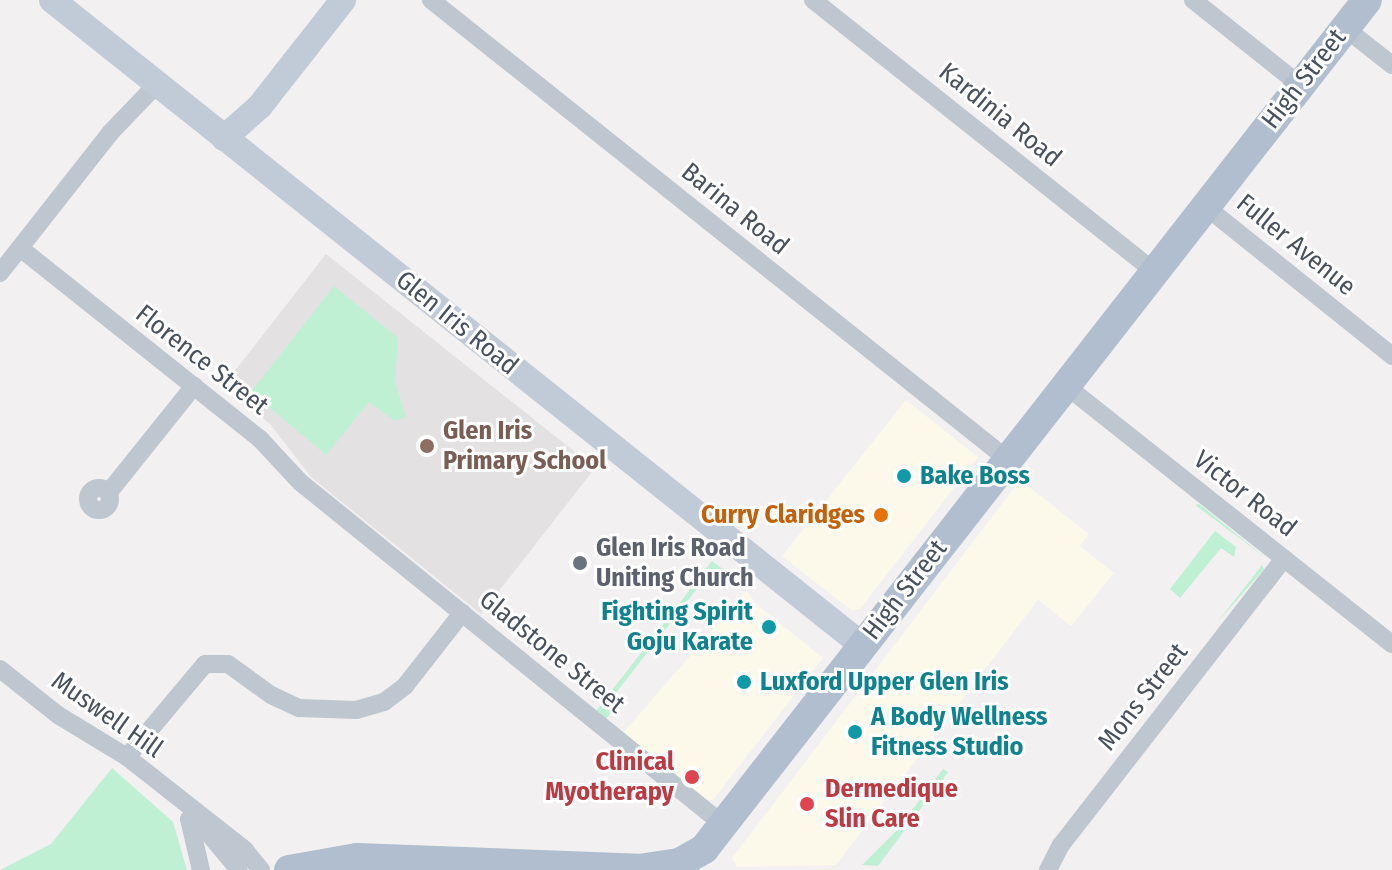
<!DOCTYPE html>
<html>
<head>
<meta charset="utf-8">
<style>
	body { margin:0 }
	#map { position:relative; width:1392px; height:870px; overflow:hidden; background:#f2f0f0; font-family:"Fira Sans Condensed",sans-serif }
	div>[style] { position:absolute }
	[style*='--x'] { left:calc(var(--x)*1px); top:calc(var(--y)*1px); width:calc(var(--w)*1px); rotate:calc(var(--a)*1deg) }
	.commercial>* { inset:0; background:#fcf8ea }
	.education>* { inset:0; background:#e3e1e2 }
	.green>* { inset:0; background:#bff0d4 }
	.street>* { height:18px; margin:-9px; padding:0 9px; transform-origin:9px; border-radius:9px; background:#bec7cf }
	.street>.ring { margin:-9px; padding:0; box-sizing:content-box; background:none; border:18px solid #bec7cf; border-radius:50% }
	.secondary>* { height:26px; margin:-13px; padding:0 13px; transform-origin:13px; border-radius:13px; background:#c1cad7 }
	.primary>* { height:30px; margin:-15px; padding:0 15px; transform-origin:15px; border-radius:15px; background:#b0becf }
	.dots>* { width:22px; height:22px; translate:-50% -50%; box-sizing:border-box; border:4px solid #fff; border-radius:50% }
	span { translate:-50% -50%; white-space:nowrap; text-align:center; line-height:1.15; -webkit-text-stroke:6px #fff; paint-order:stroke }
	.street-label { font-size:26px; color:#48525e }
	.education-label { font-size:26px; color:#785e54; font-weight:700 }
	.left { translate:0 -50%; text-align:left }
	.culture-label { font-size:26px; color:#0d838f; font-weight:700 }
	.right { translate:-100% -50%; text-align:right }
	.food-label { font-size:26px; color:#c56008; font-weight:700 }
	.worship-label { font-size:26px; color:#5b616d; font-weight:700 }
	.health-label { font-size:26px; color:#be3a42; font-weight:700 }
</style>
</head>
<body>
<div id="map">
	<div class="commercial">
		<i style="clip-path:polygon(906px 400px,978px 457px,860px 609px,851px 610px,782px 556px)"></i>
		<i style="clip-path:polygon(1020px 480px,1089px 534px,1080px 546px,1114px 573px,1071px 626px,1038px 600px,836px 865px,737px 867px,732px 858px)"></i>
		<i style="clip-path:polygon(747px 590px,755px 603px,823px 658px,713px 800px,706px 800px,623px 733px)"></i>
	</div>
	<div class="education">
		<i style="clip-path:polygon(326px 254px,595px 468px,481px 614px,312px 478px,270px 424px,223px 386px)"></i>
	</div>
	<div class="green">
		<i style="clip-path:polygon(334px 286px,398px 338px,395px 382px,406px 417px,394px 421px,369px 402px,326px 455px,251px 392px)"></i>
		<i style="clip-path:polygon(1199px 504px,1266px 558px,1195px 505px)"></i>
		<i style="clip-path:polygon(1215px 531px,1236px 547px,1234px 557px,1221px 548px,1180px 598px,1170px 589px)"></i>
		<i style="clip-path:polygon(712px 561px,724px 570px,719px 576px,711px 571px,608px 703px,614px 709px,606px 719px,596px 711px)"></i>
		<i style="clip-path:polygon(1262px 565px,1264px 569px,1216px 624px)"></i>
		<i style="clip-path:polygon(112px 768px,173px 822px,187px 870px,0 870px,51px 844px)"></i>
		<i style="clip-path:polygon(943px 769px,948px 772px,878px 866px,862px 865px,897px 830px)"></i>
	</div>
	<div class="street">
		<i style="--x:431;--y:0;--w:737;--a:38.55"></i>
		<i style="--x:813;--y:0;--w:436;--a:38.5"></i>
		<i style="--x:1193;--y:0;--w:137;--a:38.5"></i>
		<i style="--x:1345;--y:28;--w:60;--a:38.2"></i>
		<i style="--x:1205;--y:206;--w:240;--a:38.7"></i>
		<i style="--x:20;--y:248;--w:307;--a:38.5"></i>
		<i style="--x:260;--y:439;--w:59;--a:47.1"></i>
		<i style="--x:300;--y:482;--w:547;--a:38.99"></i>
		<i style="--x:0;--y:273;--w:178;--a:-51.8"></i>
		<i style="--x:110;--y:133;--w:68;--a:-46.2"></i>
		<i style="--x:1065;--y:385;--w:417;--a:38.4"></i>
		<i class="ring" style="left:88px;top:488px;width:4px;height:4px"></i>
		<i style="--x:109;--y:492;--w:136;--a:-51.3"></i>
		<i style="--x:0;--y:669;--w:74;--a:38.4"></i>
		<i style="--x:58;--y:715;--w:81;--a:31.3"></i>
		<i style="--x:127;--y:757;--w:149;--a:38.2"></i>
		<i style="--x:244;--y:849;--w:27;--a:51"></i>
		<i style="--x:127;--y:757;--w:121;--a:-50"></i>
		<i style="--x:205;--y:664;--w:23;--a:0"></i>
		<i style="--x:228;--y:664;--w:53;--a:35.8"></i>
		<i style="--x:271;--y:695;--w:31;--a:25"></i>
		<i style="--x:299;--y:708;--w:57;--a:2"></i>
		<i style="--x:356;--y:710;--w:29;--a:-16"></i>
		<i style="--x:384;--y:702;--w:26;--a:-37"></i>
		<i style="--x:405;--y:686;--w:93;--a:-52"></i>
		<i style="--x:189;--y:819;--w:52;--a:76.8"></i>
		<i style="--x:199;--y:822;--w:62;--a:50.2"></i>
		<i style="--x:1048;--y:870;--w:28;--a:-63"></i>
		<i style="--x:1061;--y:845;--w:363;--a:-52.1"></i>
	</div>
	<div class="secondary">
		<i style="--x:52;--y:0;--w:1035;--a:38.53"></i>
		<i style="--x:224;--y:138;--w:48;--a:-41.6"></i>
		<i style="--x:260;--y:106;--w:135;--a:-51.9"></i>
	</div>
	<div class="primary">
		<i style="--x:289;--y:870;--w:69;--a:-10"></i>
		<i style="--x:357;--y:858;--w:282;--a:2.2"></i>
		<i style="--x:639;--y:869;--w:40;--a:-8.5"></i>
		<i style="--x:679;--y:863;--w:29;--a:-29"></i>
		<i style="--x:704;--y:849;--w:1077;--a:-52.01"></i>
	</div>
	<div class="dots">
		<i style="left:427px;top:446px;background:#8d6e63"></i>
		<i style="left:904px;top:476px;background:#0f9aa8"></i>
		<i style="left:881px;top:515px;background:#e8710a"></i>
		<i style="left:580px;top:563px;background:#6b7280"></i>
		<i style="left:769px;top:627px;background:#0f9aa8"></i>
		<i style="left:744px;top:682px;background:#0f9aa8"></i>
		<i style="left:855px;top:732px;background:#0f9aa8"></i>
		<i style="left:692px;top:777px;background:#e0444e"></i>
		<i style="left:807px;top:804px;background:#e0444e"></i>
	</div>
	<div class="street-label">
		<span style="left:1304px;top:79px;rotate:-52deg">High Street</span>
		<span style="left:1000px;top:115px;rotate:39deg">Kardinia Road</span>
		<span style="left:735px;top:209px;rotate:39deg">Barina Road</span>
		<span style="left:1296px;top:245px;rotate:39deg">Fuller Avenue</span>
		<span style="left:457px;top:323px;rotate:39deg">Glen Iris Road</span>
		<span style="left:202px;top:360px;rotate:38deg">Florence Street</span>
		<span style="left:1245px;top:494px;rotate:38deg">Victor Road</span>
		<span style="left:905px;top:590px;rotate:-52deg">High Street</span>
		<span style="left:552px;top:652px;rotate:39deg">Gladstone Street</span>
		<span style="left:1143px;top:697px;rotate:-52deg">Mons Street</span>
		<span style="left:107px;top:715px;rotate:35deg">Muswell Hill</span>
	</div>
	<div class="education-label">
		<span class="left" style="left:443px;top:446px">Glen Iris<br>Primary School</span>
	</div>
	<div class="culture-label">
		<span class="left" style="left:920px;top:476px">Bake Boss</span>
		<span class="right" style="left:753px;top:627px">Fighting Spirit<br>Goju Karate</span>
		<span class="left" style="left:760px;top:682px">Luxford Upper Glen Iris</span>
		<span class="left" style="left:871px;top:732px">A Body Wellness<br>Fitness Studio</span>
	</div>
	<div class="food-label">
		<span class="right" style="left:865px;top:515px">Curry Claridges</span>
	</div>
	<div class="worship-label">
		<span class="left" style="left:596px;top:563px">Glen Iris Road<br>Uniting Church</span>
	</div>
	<div class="health-label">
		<span class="right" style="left:674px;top:777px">Clinical<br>Myotherapy</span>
		<span class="left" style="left:825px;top:804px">Dermedique<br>Slin Care</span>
	</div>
</div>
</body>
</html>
